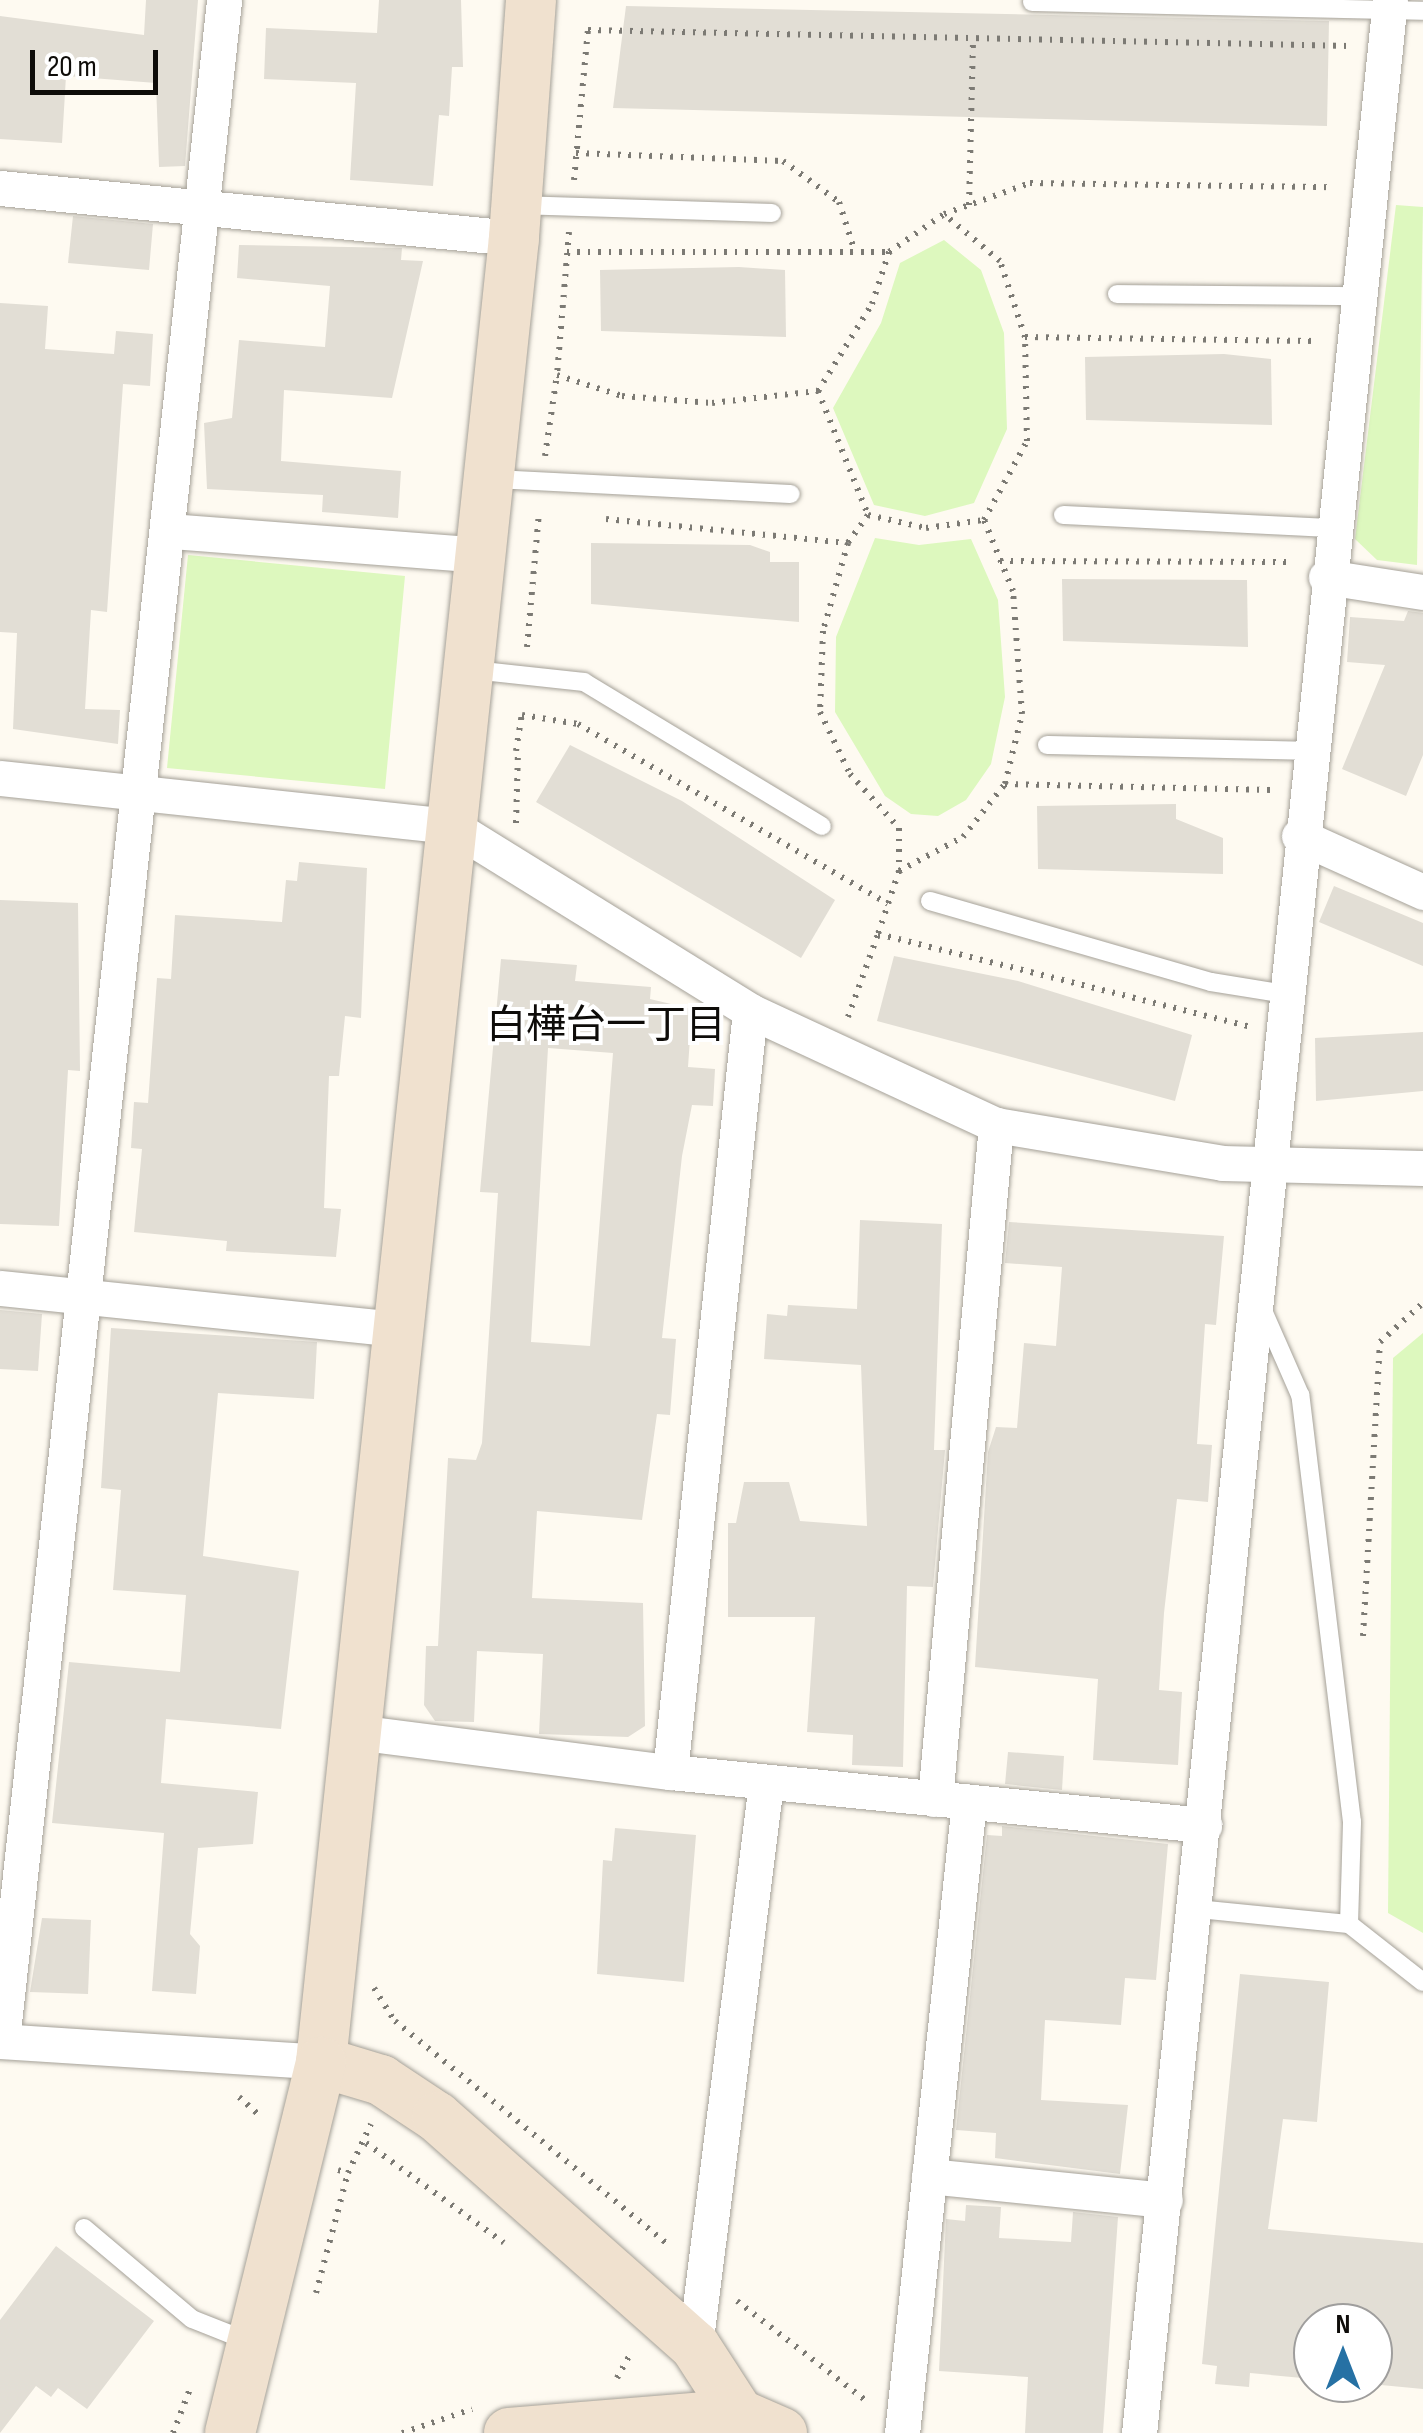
<!DOCTYPE html>
<html>
<head>
<meta charset="utf-8">
<style>
	body { margin:0 }
	#map { position:relative; width:1423px; height:2433px; overflow:hidden; background:#fefaf1; font-family:"Sofia Sans Condensed","Noto Sans JP",sans-serif }
	div>[style] { position:absolute }
	[style*='--x'] { left:calc(var(--x)*1px); top:calc(var(--y)*1px); width:calc(var(--w)*1px); rotate:calc(var(--a)*1deg) }
	.green>* { inset:0; background:#ddf8be }
	.building>* { inset:0; background:#e2ded5 }
	.path>* { height:6px; margin-top:-3px; transform-origin:0; background:repeating-linear-gradient(90deg,#7c7a74 0 2.5px,transparent 0 10.5px) }
	.roads { filter:drop-shadow(0 0 2px #a5a198) drop-shadow(0 0 2px #a5a198) }
	.lane>* { height:18px; margin:-9px; padding:0 9px; transform-origin:9px; border-radius:9px; background:#fff }
	.street>* { height:35px; margin:-17.5px; padding:0 17.5px; transform-origin:17.5px; border-radius:17.5px; background:#fff }
	.secondary>* { height:50px; margin:-25px; padding:0 25px; transform-origin:25px; border-radius:25px; background:#f0e1cf }
	span { translate:-50% -50%; white-space:nowrap; text-align:center; line-height:1.15; -webkit-text-stroke:8px #fff; paint-order:stroke }
	.neighbourhood-label { font-size:40px; color:#0e0c09 }
	.north { position:absolute; left:1293px; top:2303px; width:100px; height:100px; box-sizing:border-box; background:#fff; border:2px solid #9f9e9d; border-radius:50%; rotate:0deg; font-size:28px; font-weight:700; line-height:40px; text-align:center; color:#0e0c09 }
	.north::after { content:''; display:block; margin:auto; width:35px; height:45px; background:#2671a4; clip-path:polygon(50% 0,100% 100%,50% 72%,0 100%) }
	.scale { position:absolute; left:30px; top:50px; width:128px; height:45px; box-sizing:border-box; border:5px solid #0e0c09; border-top:0; padding-left:12px; font-size:30px; line-height:35px; white-space:nowrap; color:#0e0c09; -webkit-text-stroke:8px #fff; paint-order:stroke }
</style>
</head>
<body>
<div id="map">
	<div class="green">
		<i style="clip-path:polygon(1396px 205px,1423px 207px,1417px 565px,1377px 560px,1355px 539px)"></i>
		<i style="clip-path:polygon(944px 240px,981px 270px,1004px 333px,1007px 429px,974px 503px,925px 516px,874px 505px,833px 408px,881px 323px,900px 263px)"></i>
		<i style="clip-path:polygon(875px 538px,919px 545px,971px 539px,998px 600px,1005px 697px,991px 764px,966px 800px,938px 816px,911px 814px,885px 796px,835px 712px,836px 637px)"></i>
		<i style="clip-path:polygon(188px 555px,405px 576px,385px 789px,167px 768px)"></i>
		<i style="clip-path:polygon(1423px 1333px,1423px 1933px,1388px 1913px,1393px 1358px)"></i>
	</div>
	<div class="building">
		<i style="clip-path:polygon(146px 0,198px 0,185px 166px,159px 167px,156px 83px,66px 76px,62px 143px,0 139px,0 16px,144px 35px)"></i>
		<i style="clip-path:polygon(379px 0,461px 0,463px 67px,452px 67px,449px 116px,439px 115px,433px 186px,350px 180px,356px 83px,264px 79px,266px 28px,377px 33px)"></i>
		<i style="clip-path:polygon(626px 6px,1329px 21px,1327px 126px,613px 108px)"></i>
		<i style="clip-path:polygon(73px 216px,153px 224px,149px 270px,68px 263px)"></i>
		<i style="clip-path:polygon(239px 245px,402px 248px,401px 260px,423px 261px,392px 398px,284px 390px,281px 461px,401px 471px,398px 518px,322px 512px,323px 495px,207px 489px,204px 423px,232px 418px,239px 340px,325px 347px,330px 286px,237px 278px)"></i>
		<i style="clip-path:polygon(739px 267px,785px 270px,786px 337px,601px 331px,600px 270px)"></i>
		<i style="clip-path:polygon(0 303px,48px 306px,45px 349px,114px 354px,116px 331px,153px 334px,150px 386px,123px 384px,107px 612px,91px 610px,85px 709px,120px 710px,118px 744px,13px 729px,17px 633px,0 632px)"></i>
		<i style="clip-path:polygon(1224px 354px,1271px 359px,1272px 425px,1086px 420px,1085px 357px)"></i>
		<i style="clip-path:polygon(591px 543px,750px 545px,770px 552px,770px 562px,799px 562px,799px 622px,591px 604px)"></i>
		<i style="clip-path:polygon(1062px 579px,1247px 580px,1248px 647px,1063px 641px)"></i>
		<i style="clip-path:polygon(1408px 611px,1423px 613px,1423px 755px,1406px 796px,1342px 769px,1385px 665px,1347px 662px,1350px 617px,1404px 621px)"></i>
		<i style="clip-path:polygon(570px 745px,682px 801px,835px 900px,801px 958px,536px 802px)"></i>
		<i style="clip-path:polygon(1176px 804px,1176px 819px,1223px 838px,1223px 874px,1038px 869px,1037px 806px)"></i>
		<i style="clip-path:polygon(299px 862px,367px 868px,361px 1018px,345px 1016px,339px 1076px,329px 1076px,324px 1208px,341px 1209px,336px 1257px,226px 1251px,227px 1241px,134px 1232px,142px 1149px,131px 1148px,134px 1102px,148px 1103px,157px 978px,171px 979px,175px 915px,282px 922px,286px 880px,297px 881px)"></i>
		<i style="clip-path:polygon(1334px 886px,1423px 923px,1423px 966px,1319px 922px)"></i>
		<i style="clip-path:polygon(0 900px,78px 903px,80px 1071px,68px 1070px,59px 1226px,0 1224px)"></i>
		<i style="clip-path:polygon(894px 956px,1018px 981px,1192px 1035px,1175px 1101px,877px 1021px)"></i>
		<i style="clip-path:polygon(evenodd,501px 959px,577px 965px,575px 981px,651px 987px,650px 999px,692px 1009px,688px 1067px,715px 1069px,713px 1106px,692px 1105px,682px 1156px,662px 1338px,676px 1339px,670px 1415px,657px 1414px,642px 1520px,537px 1511px,532px 1598px,643px 1603px,645px 1726px,628px 1737px,539px 1734px,543px 1654px,477px 1651px,474px 1722px,435px 1721px,424px 1705px,426px 1646px,438px 1646px,448px 1458px,476px 1460px,482px 1443px,498px 1193px,480px 1192px,501px 959px,548px 1048px,613px 1053px,590px 1346px,531px 1342px,548px 1048px)"></i>
		<i style="clip-path:polygon(1423px 1032px,1423px 1091px,1316px 1101px,1315px 1038px)"></i>
		<i style="clip-path:polygon(860px 1220px,942px 1224px,934px 1450px,945px 1450px,933px 1587px,907px 1586px,903px 1767px,852px 1765px,853px 1735px,807px 1732px,815px 1617px,728px 1617px,728px 1523px,736px 1523px,744px 1482px,789px 1482px,800px 1521px,867px 1526px,861px 1365px,764px 1359px,767px 1314px,787px 1316px,788px 1305px,857px 1309px)"></i>
		<i style="clip-path:polygon(1009px 1222px,1224px 1236px,1216px 1325px,1205px 1324px,1197px 1444px,1212px 1445px,1208px 1502px,1177px 1499px,1164px 1613px,1159px 1690px,1182px 1692px,1178px 1765px,1093px 1760px,1098px 1679px,975px 1667px,988px 1452px,996px 1427px,1017px 1428px,1024px 1343px,1056px 1346px,1062px 1267px,1005px 1263px)"></i>
		<i style="clip-path:polygon(0 1310px,42px 1314px,38px 1371px,0 1369px)"></i>
		<i style="clip-path:polygon(111px 1328px,317px 1342px,314px 1399px,218px 1393px,203px 1556px,299px 1571px,281px 1729px,166px 1719px,161px 1783px,258px 1792px,253px 1844px,198px 1848px,190px 1934px,200px 1946px,196px 1994px,152px 1991px,164px 1833px,52px 1823px,69px 1662px,180px 1672px,186px 1595px,113px 1590px,121px 1490px,101px 1488px)"></i>
		<i style="clip-path:polygon(1008px 1752px,1064px 1756px,1062px 1790px,1005px 1784px)"></i>
		<i style="clip-path:polygon(1002px 1826px,1168px 1844px,1156px 1980px,1125px 1978px,1121px 2025px,1045px 2020px,1041px 2100px,1128px 2105px,1120px 2174px,995px 2158px,996px 2133px,956px 2130px,987px 1835px,1002px 1836px)"></i>
		<i style="clip-path:polygon(615px 1828px,696px 1835px,684px 1982px,597px 1974px,603px 1860px,612px 1861px)"></i>
		<i style="clip-path:polygon(42px 1918px,91px 1920px,88px 1994px,30px 1992px)"></i>
		<i style="clip-path:polygon(1240px 1974px,1329px 1982px,1317px 2122px,1283px 2119px,1268px 2229px,1423px 2243px,1423px 2389px,1360px 2383px,1373px 2383px,1373px 2323px,1313px 2323px,1313px 2379px,1250px 2373px,1249px 2387px,1215px 2384px,1217px 2366px,1202px 2364px)"></i>
		<i style="clip-path:polygon(966px 2205px,1001px 2207px,999px 2238px,1071px 2242px,1073px 2212px,1118px 2217px,1103px 2433px,1025px 2433px,1028px 2377px,939px 2371px,946px 2219px,965px 2221px)"></i>
		<i style="clip-path:polygon(56px 2246px,154px 2321px,87px 2409px,58px 2388px,51px 2397px,36px 2386px,0 2433px,0 2320px)"></i>
	</div>
	<div class="path">
		<i style="--x:576;--y:153;--w:207;--a:2.2"></i>
		<i style="--x:783;--y:161;--w:69;--a:36.2"></i>
		<i style="--x:839;--y:202;--w:52;--a:72.3"></i>
		<i style="--x:574;--y:180;--w:151;--a:-84.7"></i>
		<i style="--x:588;--y:30;--w:761;--a:1.2"></i>
		<i style="--x:969;--y:205;--w:167;--a:-88.6"></i>
		<i style="--x:569;--y:232;--w:144;--a:94.8"></i>
		<i style="--x:557;--y:375;--w:68;--a:17.9"></i>
		<i style="--x:622;--y:396;--w:90;--a:4.4"></i>
		<i style="--x:712;--y:403;--w:107;--a:-6.5"></i>
		<i style="--x:818;--y:391;--w:102;--a:-58.2"></i>
		<i style="--x:872;--y:304;--w:55;--a:-71.9"></i>
		<i style="--x:889;--y:252;--w:67;--a:-34.6"></i>
		<i style="--x:944;--y:214;--w:91;--a:-19.8"></i>
		<i style="--x:1030;--y:183;--w:302;--a:0.8"></i>
		<i style="--x:567;--y:252;--w:322;--a:0"></i>
		<i style="--x:1025;--y:337;--w:293;--a:0.8"></i>
		<i style="--x:818;--y:391;--w:134;--a:68"></i>
		<i style="--x:868;--y:515;--w:59;--a:12.6"></i>
		<i style="--x:926;--y:528;--w:59;--a:-7.9"></i>
		<i style="--x:984;--y:520;--w:90;--a:-61.4"></i>
		<i style="--x:1027;--y:441;--w:104;--a:-91.1"></i>
		<i style="--x:1025;--y:337;--w:80;--a:-108.2"></i>
		<i style="--x:1000;--y:261;--w:72;--a:-140.1"></i>
		<i style="--x:545;--y:456;--w:82;--a:-81.6"></i>
		<i style="--x:868;--y:515;--w:34;--a:126"></i>
		<i style="--x:848;--y:543;--w:91;--a:105.9"></i>
		<i style="--x:823;--y:631;--w:81;--a:92.1"></i>
		<i style="--x:820;--y:712;--w:69;--a:64.2"></i>
		<i style="--x:850;--y:774;--w:73;--a:47.8"></i>
		<i style="--x:899;--y:828;--w:43;--a:90"></i>
		<i style="--x:899;--y:871;--w:66;--a:108.4"></i>
		<i style="--x:878;--y:934;--w:381;--a:14"></i>
		<i style="--x:606;--y:519;--w:243;--a:5.7"></i>
		<i style="--x:1000;--y:561;--w:293;--a:0.2"></i>
		<i style="--x:527;--y:647;--w:136;--a:-84.9"></i>
		<i style="--x:516;--y:751;--w:36;--a:-81"></i>
		<i style="--x:522;--y:715;--w:57;--a:9.1"></i>
		<i style="--x:578;--y:724;--w:358;--a:30.1"></i>
		<i style="--x:1005;--y:784;--w:266;--a:1.3"></i>
		<i style="--x:516;--y:823;--w:72;--a:-88.4"></i>
		<i style="--x:899;--y:871;--w:72;--a:-28"></i>
		<i style="--x:963;--y:837;--w:68;--a:-51.6"></i>
		<i style="--x:1005;--y:784;--w:72;--a:-76.3"></i>
		<i style="--x:1022;--y:714;--w:123;--a:-94.2"></i>
		<i style="--x:1013;--y:591;--w:77;--a:-112.2"></i>
		<i style="--x:848;--y:1017;--w:88;--a:-70.1"></i>
		<i style="--x:1363;--y:1636;--w:294;--a:-86.7"></i>
		<i style="--x:1380;--y:1342;--w:58;--a:-42.2"></i>
		<i style="--x:374;--y:1988;--w:39;--a:58"></i>
		<i style="--x:395;--y:2021;--w:354;--a:39.3"></i>
		<i style="--x:239;--y:2097;--w:25;--a:42"></i>
		<i style="--x:366;--y:2143;--w:170;--a:35.9"></i>
		<i style="--x:338;--y:2170;--w:10;--a:17"></i>
		<i style="--x:348;--y:2173;--w:54;--a:-64.9"></i>
		<i style="--x:316;--y:2293;--w:124;--a:-75.1"></i>
		<i style="--x:737;--y:2301;--w:167;--a:37.7"></i>
		<i style="--x:617;--y:2378;--w:31;--a:-61"></i>
		<i style="--x:173;--y:2433;--w:47;--a:-68.9"></i>
		<i style="--x:402;--y:2433;--w:74;--a:-18.9"></i>
	</div>
	<div class="roads">
		<div class="lane">
			<i style="--x:1032;--y:2;--w:391;--a:1.3"></i>
			<i style="--x:518;--y:205;--w:254;--a:1.8"></i>
			<i style="--x:1117;--y:294;--w:239;--a:0.5"></i>
			<i style="--x:494;--y:479;--w:297;--a:2.9"></i>
			<i style="--x:1063;--y:515;--w:268;--a:2.8"></i>
			<i style="--x:473;--y:670;--w:112;--a:6.2"></i>
			<i style="--x:584;--y:682;--w:278;--a:31.2"></i>
			<i style="--x:1047;--y:745;--w:259;--a:1.3"></i>
			<i style="--x:930;--y:901;--w:292;--a:16.1"></i>
			<i style="--x:1211;--y:982;--w:76;--a:9.1"></i>
			<i style="--x:1198;--y:1909;--w:152;--a:5.7"></i>
			<i style="--x:1349;--y:1924;--w:102;--a:-88.3"></i>
			<i style="--x:1352;--y:1822;--w:430;--a:-96.9"></i>
			<i style="--x:1300;--y:1395;--w:97;--a:-113.7"></i>
			<i style="--x:1349;--y:1924;--w:94;--a:38.1"></i>
			<i style="--x:84;--y:2228;--w:141;--a:40.1"></i>
			<i style="--x:192;--y:2319;--w:62;--a:21.6"></i>
		</div>
		<div class="street">
			<i style="--x:0;--y:188;--w:516;--a:5.56"></i>
			<i style="--x:170;--y:531;--w:312;--a:4.4"></i>
			<i style="--x:1326;--y:577;--w:98;--a:8.8"></i>
			<i style="--x:0;--y:778;--w:455;--a:6.1"></i>
			<i style="--x:452;--y:826;--w:351;--a:31.8"></i>
			<i style="--x:750;--y:1011;--w:271;--a:24.9"></i>
			<i style="--x:996;--y:1125;--w:229;--a:9.5"></i>
			<i style="--x:1222;--y:1163;--w:201;--a:1.4"></i>
			<i style="--x:1299;--y:836;--w:136;--a:24.3"></i>
			<i style="--x:750;--y:1011;--w:765;--a:96"></i>
			<i style="--x:670;--y:1772;--w:537;--a:5.67"></i>
			<i style="--x:0;--y:1288;--w:402;--a:5.9"></i>
			<i style="--x:356;--y:1732;--w:317;--a:7.3"></i>
			<i style="--x:935;--y:1799;--w:677;--a:-84.83"></i>
			<i style="--x:0;--y:2041;--w:322;--a:3.7"></i>
			<i style="--x:2;--y:2041;--w:2053;--a:-83.79"></i>
			<i style="--x:929;--y:2176;--w:237;--a:5.8"></i>
			<i style="--x:695;--y:2346;--w:567;--a:-82.81"></i>
			<i style="--x:902;--y:2433;--w:635;--a:-83.94"></i>
			<i style="--x:1139;--y:2433;--w:2446;--a:-84.11"></i>
		</div>
		<div class="secondary">
			<i style="--x:531;--y:0;--w:239;--a:94.1"></i>
			<i style="--x:514;--y:238;--w:1834;--a:96.04"></i>
			<i style="--x:321;--y:2062;--w:63;--a:16.7"></i>
			<i style="--x:381;--y:2080;--w:67;--a:33.5"></i>
			<i style="--x:437;--y:2117;--w:345;--a:41.6"></i>
			<i style="--x:695;--y:2346;--w:81;--a:57.1"></i>
			<i style="--x:739;--y:2414;--w:47;--a:23.8"></i>
			<i style="--x:230;--y:2433;--w:382;--a:-76.2"></i>
			<i style="--x:509;--y:2433;--w:231;--a:-4.7"></i>
		</div>
	</div>
	<div class="neighbourhood-label">
		<span style="left:606px;top:1026px">白樺台一丁目</span>
	</div>
	<div class="north">N</div>
	<div class="scale">20 m</div>
</div>
</body>
</html>
